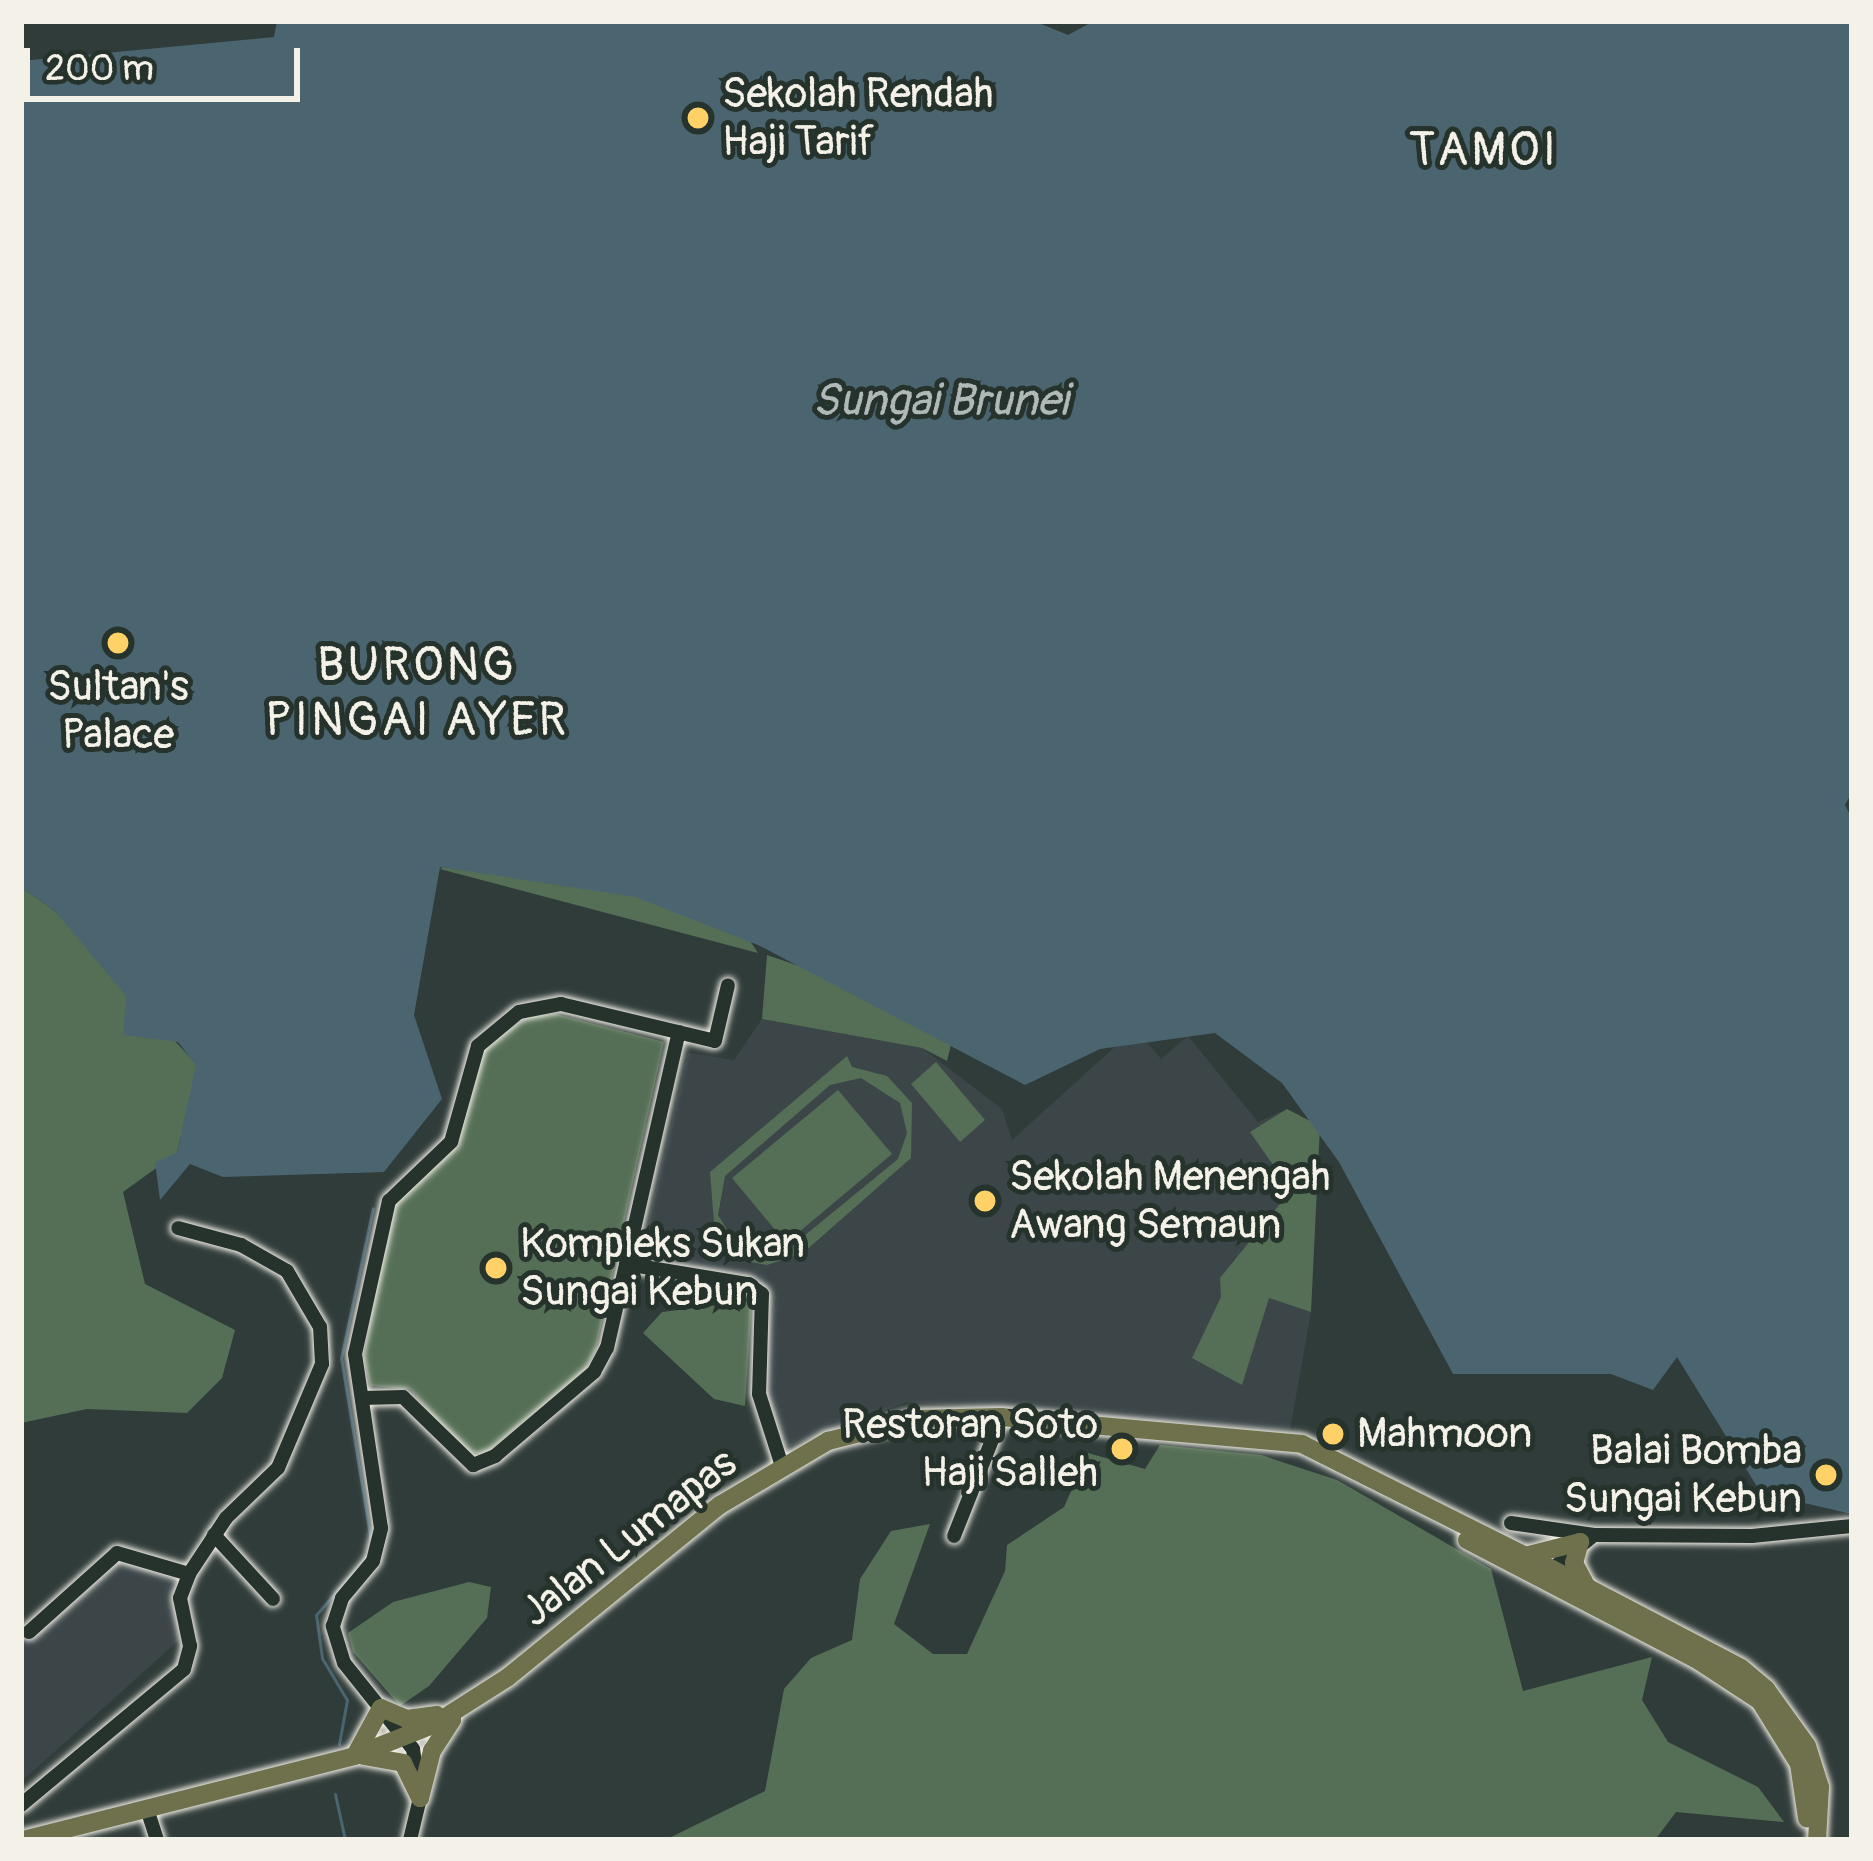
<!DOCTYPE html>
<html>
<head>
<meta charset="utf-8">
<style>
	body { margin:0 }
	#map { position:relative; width:1873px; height:1861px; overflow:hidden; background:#303c3a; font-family:Pangolin,sans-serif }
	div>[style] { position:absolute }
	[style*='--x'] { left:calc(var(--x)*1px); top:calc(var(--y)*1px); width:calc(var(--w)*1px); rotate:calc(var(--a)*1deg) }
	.built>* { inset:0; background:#3c4649 }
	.green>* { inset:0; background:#556f56 }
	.water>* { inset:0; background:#4a6570 }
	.stream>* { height:3px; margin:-1.5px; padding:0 1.5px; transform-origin:1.5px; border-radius:1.5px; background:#4a6570 }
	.roads { filter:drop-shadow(0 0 3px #f4f1e8) drop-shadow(0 0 3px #f4f1e8) }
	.minor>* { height:14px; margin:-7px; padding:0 7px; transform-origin:7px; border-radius:7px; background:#26332d }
	.major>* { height:18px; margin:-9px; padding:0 9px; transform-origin:9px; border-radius:9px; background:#6e714b }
	.dots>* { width:33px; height:33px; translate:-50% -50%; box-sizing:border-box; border:6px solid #26332d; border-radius:50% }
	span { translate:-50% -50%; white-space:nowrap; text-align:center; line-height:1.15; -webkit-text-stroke:10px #26332d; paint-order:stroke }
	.poi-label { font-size:42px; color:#f4f1e8 }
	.left { translate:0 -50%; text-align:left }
	.right { translate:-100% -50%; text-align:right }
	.street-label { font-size:42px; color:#f4f1e8 }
	.water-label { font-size:45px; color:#b0b9b8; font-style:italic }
	.quarter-label { font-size:48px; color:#f4f1e8; letter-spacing:3px }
	.frame { position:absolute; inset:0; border:24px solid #f4f1e8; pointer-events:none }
	.scale { position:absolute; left:24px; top:48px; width:276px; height:54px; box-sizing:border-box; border:6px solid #f4f1e8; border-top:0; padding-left:15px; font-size:36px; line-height:42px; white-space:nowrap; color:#f4f1e8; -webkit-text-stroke:9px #26332d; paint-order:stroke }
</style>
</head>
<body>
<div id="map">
	<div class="built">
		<i style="clip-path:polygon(762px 1019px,922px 1048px,1002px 1109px,1012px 1140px,1129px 1034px,1141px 1035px,1161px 1059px,1188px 1036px,1258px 1122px,1287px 1109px,1311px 1312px,1290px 1430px,906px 1402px,784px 1448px,767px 1402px,764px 1286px,747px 1275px,639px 1262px,688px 1053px,734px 1060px)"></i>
		<i style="clip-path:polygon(119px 1560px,168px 1572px,177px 1584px,179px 1640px,21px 1782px,21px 1637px,30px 1640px)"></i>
	</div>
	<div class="green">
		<i style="clip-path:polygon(464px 855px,576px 868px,740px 926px,758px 953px,440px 869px)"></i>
		<i style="clip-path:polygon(21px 887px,55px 911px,197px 1065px,177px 1153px,123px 1192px,145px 1284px,235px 1330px,222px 1378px,187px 1413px,87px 1409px,21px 1423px)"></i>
		<i style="clip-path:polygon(767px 955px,957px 1020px,947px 1061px,922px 1048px,762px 1019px)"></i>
		<i style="clip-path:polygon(556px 1014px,664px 1042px,596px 1349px,585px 1370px,485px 1454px,463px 1452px,410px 1389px,370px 1386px,364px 1358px,388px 1207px,459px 1144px,479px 1050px,528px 1017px)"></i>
		<i style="clip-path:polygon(evenodd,847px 1056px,852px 1067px,887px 1076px,912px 1103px,911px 1158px,803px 1253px,767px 1265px,746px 1261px,715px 1235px,710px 1172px,847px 1056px,861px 1078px,900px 1103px,907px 1133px,898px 1159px,787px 1250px,762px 1254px,734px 1241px,718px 1215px,725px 1176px,830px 1085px,861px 1078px)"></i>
		<i style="clip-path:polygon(936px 1062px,985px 1120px,960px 1142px,911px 1084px)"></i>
		<i style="clip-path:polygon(838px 1090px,892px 1154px,786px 1243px,732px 1178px)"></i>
		<i style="clip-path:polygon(1287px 1109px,1320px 1126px,1311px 1312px,1269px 1298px,1242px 1385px,1192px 1358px,1221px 1297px,1220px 1278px,1280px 1204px,1285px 1182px,1250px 1132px)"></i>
		<i style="clip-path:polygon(752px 1301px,745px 1406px,714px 1399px,643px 1333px,662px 1312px)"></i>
		<i style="clip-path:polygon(1160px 1445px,1261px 1455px,1337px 1480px,1491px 1569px,1523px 1691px,1652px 1657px,1642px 1700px,1668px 1742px,1758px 1787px,1784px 1822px,1676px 1812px,1655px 1840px,665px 1840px,765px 1791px,784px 1689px,811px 1658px,852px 1640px,860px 1579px,891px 1531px,930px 1524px,894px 1624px,933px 1654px,967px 1654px,1005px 1571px,1007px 1545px,1064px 1507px,1088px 1453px,1145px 1469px)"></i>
		<i style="clip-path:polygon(469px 1582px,491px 1587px,487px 1618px,429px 1686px,400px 1706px,353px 1652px,348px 1633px,393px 1602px)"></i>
	</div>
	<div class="water">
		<i style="clip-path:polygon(277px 21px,1034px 21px,1068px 35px,1094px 21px,1852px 21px,1852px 792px,1845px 805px,1852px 819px,1852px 1514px,1761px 1493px,1677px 1357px,1653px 1390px,1611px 1374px,1453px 1374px,1339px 1162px,1282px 1083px,1215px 1033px,1100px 1049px,1025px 1085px,758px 945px,635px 897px,440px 867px,414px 1015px,442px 1099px,384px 1172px,223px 1177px,190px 1164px,160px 1200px,155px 1162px,177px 1153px,196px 1065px,178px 1042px,123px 1035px,126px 996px,55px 911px,21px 887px,21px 61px,274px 37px)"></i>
	</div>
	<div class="stream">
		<i style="--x:371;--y:1541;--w:185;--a:-99.3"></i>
		<i style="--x:341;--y:1358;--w:153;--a:-78"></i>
		<i style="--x:339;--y:1744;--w:45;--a:-79.7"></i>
		<i style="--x:347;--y:1700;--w:49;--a:-120.8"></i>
		<i style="--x:322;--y:1658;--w:43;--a:-97.9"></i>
		<i style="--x:316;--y:1615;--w:78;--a:-49.2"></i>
		<i style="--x:335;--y:1794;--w:47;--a:77.7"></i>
	</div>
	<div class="roads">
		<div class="minor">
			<i style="--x:626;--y:1264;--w:124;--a:9.3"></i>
			<i style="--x:748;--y:1284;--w:17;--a:36"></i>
			<i style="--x:762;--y:1294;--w:100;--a:91.7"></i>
			<i style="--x:759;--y:1394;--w:76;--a:72.3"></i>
			<i style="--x:362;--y:1398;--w:41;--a:-1.4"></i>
			<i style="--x:403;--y:1397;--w:98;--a:44.2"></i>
			<i style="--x:473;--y:1465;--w:24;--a:-22"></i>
			<i style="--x:495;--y:1456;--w:130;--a:-40.3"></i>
			<i style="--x:594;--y:1372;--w:27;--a:-62"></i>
			<i style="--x:607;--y:1348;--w:324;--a:-77.2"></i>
			<i style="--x:1511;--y:1523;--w:84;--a:8.2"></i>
			<i style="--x:214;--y:1535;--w:87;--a:47.3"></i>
			<i style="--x:954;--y:1536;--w:128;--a:-68.4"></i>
			<i style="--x:1552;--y:1569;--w:54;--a:-39"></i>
			<i style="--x:1594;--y:1535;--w:158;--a:0.4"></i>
			<i style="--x:1752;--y:1536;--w:100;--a:-5.7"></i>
			<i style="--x:29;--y:1632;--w:118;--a:-41.9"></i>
			<i style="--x:117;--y:1553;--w:75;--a:16.3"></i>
			<i style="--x:21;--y:1805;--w:212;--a:-39.8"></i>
			<i style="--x:184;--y:1669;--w:24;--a:-75"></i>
			<i style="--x:190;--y:1646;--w:49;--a:-101.8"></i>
			<i style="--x:180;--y:1598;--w:26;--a:-69"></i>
			<i style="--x:189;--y:1574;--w:67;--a:-56.5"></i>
			<i style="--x:226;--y:1518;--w:72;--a:-43.9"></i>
			<i style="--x:278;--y:1468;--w:113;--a:-67.1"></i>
			<i style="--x:322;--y:1364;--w:37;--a:-93"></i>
			<i style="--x:320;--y:1327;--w:65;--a:-120.5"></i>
			<i style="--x:287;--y:1271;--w:53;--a:-150.5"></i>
			<i style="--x:241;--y:1245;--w:65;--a:-164.9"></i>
			<i style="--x:147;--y:1809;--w:33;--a:72"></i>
			<i style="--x:410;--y:1840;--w:43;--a:-76.6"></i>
			<i style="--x:420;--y:1798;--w:49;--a:-98.1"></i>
			<i style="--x:413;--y:1749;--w:110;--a:-128.7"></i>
			<i style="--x:344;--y:1663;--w:39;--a:-107"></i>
			<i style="--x:333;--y:1626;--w:29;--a:-72"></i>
			<i style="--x:342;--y:1598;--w:48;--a:-50"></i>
			<i style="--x:373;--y:1561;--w:34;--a:-76"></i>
			<i style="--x:381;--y:1528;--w:176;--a:-98.5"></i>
			<i style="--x:355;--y:1354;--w:157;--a:-77.5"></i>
			<i style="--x:389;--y:1201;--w:86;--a:-43.6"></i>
			<i style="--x:451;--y:1142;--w:100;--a:-74.3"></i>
			<i style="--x:478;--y:1046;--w:53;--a:-39.7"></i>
			<i style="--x:519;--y:1012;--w:43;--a:-10.8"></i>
			<i style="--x:561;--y:1004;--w:158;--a:13.5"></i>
			<i style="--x:715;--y:1041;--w:57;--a:-76.9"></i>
		</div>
		<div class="major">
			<i style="--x:1467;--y:1540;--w:262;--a:27.5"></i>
			<i style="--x:1699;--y:1661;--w:73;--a:33.3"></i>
			<i style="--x:1760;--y:1701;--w:74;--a:58.2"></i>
			<i style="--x:1799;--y:1764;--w:55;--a:81.6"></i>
			<i style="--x:1529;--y:1555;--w:53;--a:-14.3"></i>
			<i style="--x:1580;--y:1542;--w:22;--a:106"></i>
			<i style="--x:1574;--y:1563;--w:26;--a:62"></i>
			<i style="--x:357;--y:1752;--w:50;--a:-61.4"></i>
			<i style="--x:381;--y:1708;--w:28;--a:23"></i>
			<i style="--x:407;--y:1719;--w:30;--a:-8"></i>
			<i style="--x:364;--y:1756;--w:40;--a:10"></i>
			<i style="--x:403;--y:1763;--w:39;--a:64"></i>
			<i style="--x:420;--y:1798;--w:49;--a:-75.7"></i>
			<i style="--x:432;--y:1751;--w:37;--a:-57"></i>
			<i style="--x:23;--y:1840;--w:341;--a:-14.2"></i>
			<i style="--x:354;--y:1756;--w:85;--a:-21.4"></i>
			<i style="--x:433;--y:1725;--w:89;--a:-32.6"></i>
			<i style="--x:508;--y:1677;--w:273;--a:-39.1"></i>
			<i style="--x:720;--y:1505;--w:126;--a:-30.7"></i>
			<i style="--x:828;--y:1441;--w:90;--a:-14.2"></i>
			<i style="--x:915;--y:1419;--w:86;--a:-1.3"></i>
			<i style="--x:1001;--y:1417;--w:302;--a:5.1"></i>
			<i style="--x:1302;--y:1444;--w:280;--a:26.6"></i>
			<i style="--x:1552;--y:1569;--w:213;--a:27.6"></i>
			<i style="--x:1741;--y:1668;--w:33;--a:40"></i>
			<i style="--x:1766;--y:1689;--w:70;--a:54.3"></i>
			<i style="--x:1807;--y:1746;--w:43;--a:72.4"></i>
			<i style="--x:1820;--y:1787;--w:53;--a:93.2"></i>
		</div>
	</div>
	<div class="dots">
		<i style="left:698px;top:118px;background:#ffd166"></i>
		<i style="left:118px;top:643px;background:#ffd166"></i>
		<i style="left:985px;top:1201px;background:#ffd166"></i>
		<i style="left:496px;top:1268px;background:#ffd166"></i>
		<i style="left:1333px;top:1434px;background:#ffd166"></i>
		<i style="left:1122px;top:1449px;background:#ffd166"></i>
		<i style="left:1826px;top:1475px;background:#ffd166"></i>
	</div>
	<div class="poi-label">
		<span class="left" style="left:722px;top:118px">Sekolah Rendah<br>Haji Tarif</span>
		<span style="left:118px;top:711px">Sultan's<br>Palace</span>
		<span class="left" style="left:1009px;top:1201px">Sekolah Menengah<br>Awang Semaun</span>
		<span class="left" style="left:520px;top:1268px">Kompleks Sukan<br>Sungai Kebun</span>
		<span class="right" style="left:1098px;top:1449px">Restoran Soto<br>Haji Salleh</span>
		<span class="left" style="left:1357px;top:1434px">Mahmoon</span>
		<span class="right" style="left:1802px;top:1475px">Balai Bomba<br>Sungai Kebun</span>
	</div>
	<div class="street-label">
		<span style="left:629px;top:1538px;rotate:-38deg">Jalan Lumapas</span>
	</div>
	<div class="water-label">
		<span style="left:940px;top:402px">Sungai Brunei</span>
	</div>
	<div class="quarter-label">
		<span style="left:1484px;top:151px">TAMOI</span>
		<span style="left:417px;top:693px">BURONG<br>PINGAI AYER</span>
	</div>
	<div class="frame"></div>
	<div class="scale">200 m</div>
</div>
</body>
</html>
